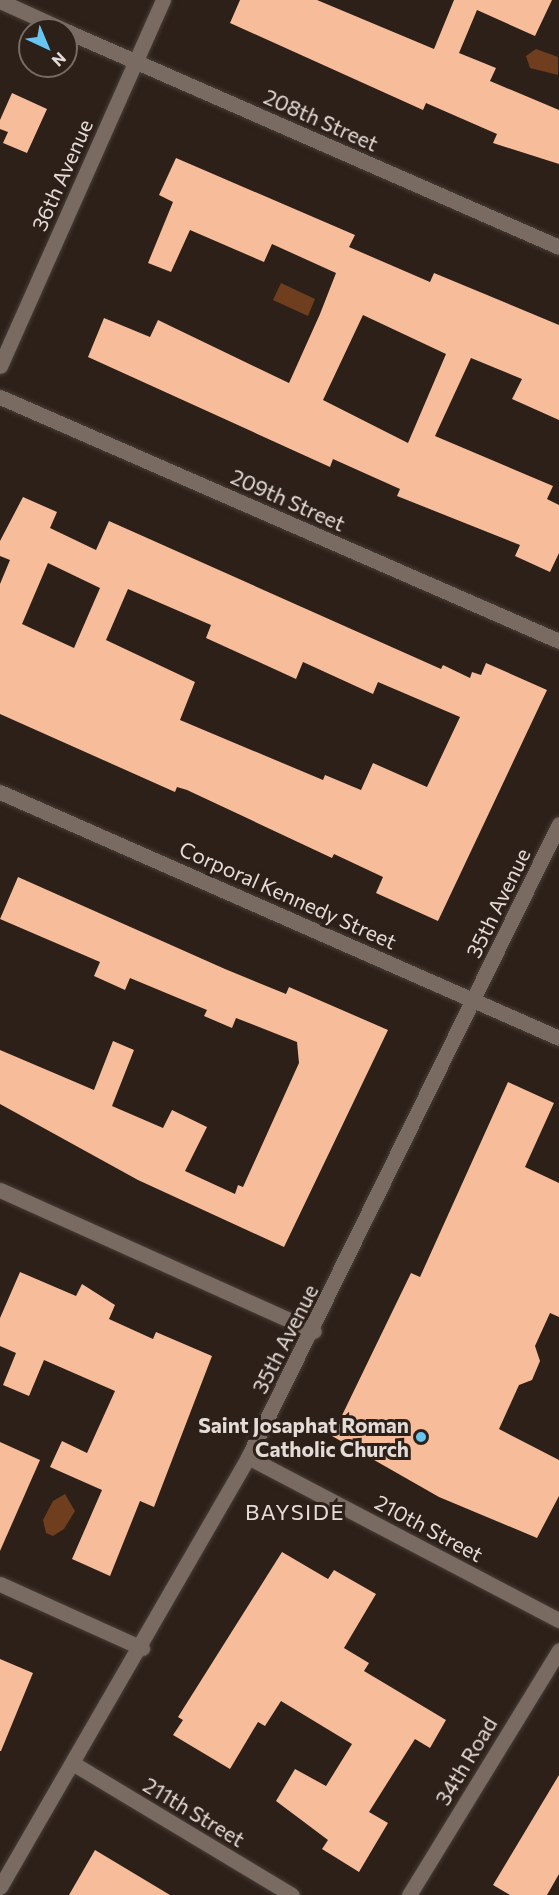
<!DOCTYPE html>
<html>
<head>
<meta charset="utf-8">
<style>
	body { margin:0 }
	#map { position:relative; width:559px; height:1895px; overflow:hidden; background:#2d2019; font-family:Commissioner,sans-serif }
	div>[style] { position:absolute }
	[style*='--x'] { left:calc(var(--x)*1px); top:calc(var(--y)*1px); width:calc(var(--w)*1px); rotate:calc(var(--a)*1deg) }
	.water>* { inset:0; background:#6f3e1e }
	.building>* { inset:0; background:#f7bc9a }
	.roads { filter:drop-shadow(0 0 2px #463c37) drop-shadow(0 0 2px #463c37) }
	.minor>* { height:15px; margin:-7.5px; padding:0 7.5px; transform-origin:7.5px; border-radius:7.5px; background:#796a62 }
	.dots>* { width:16px; height:16px; translate:-50% -50%; box-sizing:border-box; border:3px solid #2d2019; border-radius:50% }
	span { translate:-50% -50%; white-space:nowrap; text-align:center; line-height:1.15; -webkit-text-stroke:6px #2d2019; paint-order:stroke }
	.street-label { font-size:21px; color:#e5dcd7 }
	.poi-label { font-size:21px; color:#e5dcd7; font-weight:700 }
	.right { translate:-100% -50%; text-align:right }
	.neighbourhood-label { font-size:22px; color:#e5dcd7; letter-spacing:1.5px }
	.north { position:absolute; left:18px; top:18px; width:60px; height:60px; box-sizing:border-box; background:#2d2019; border:2px solid #776b65; border-radius:50%; rotate:136deg; font-size:16px; font-weight:700; line-height:24px; text-align:center; color:#e5dcd7 }
	.north::after { content:''; display:block; margin:auto; width:21px; height:27px; background:#68c4f0; clip-path:polygon(50% 0,100% 100%,50% 72%,0 100%) }
</style>
</head>
<body>
<div id="map">
	<div class="water">
		<i style="clip-path:polygon(536px 49px,558px 57px,558px 75px,530px 68px,526px 56px)"></i>
		<i style="clip-path:polygon(281px 283px,315px 299px,308px 316px,273px 300px)"></i>
		<i style="clip-path:polygon(65px 1494px,75px 1511px,64px 1529px,53px 1536px,46px 1533px,43px 1520px,53px 1501px)"></i>
	</div>
	<div class="building">
		<i style="clip-path:polygon(240px 0,317px 0,434px 49px,454px 0,552px 0,535px 36px,477px 10px,459px 53px,496px 68px,490px 81px,559px 110px,559px 164px,493px 143px,497px 134px,426px 103px,423px 110px,230px 23px)"></i>
		<i style="clip-path:polygon(12px 93px,47px 109px,27px 153px,3px 143px,8px 132px,0 129px,0 120px)"></i>
		<i style="clip-path:polygon(evenodd,176px 158px,355px 235px,349px 247px,430px 282px,434px 273px,559px 325px,559px 420px,512px 399px,522px 379px,471px 358px,435px 436px,553px 486px,547px 499px,559px 505px,559px 553px,550px 572px,515px 556px,520px 545px,397px 496px,400px 489px,333px 459px,330px 467px,88px 357px,104px 318px,150px 337px,158px 320px,289px 383px,320px 314px,336px 273px,272px 244px,264px 262px,190px 230px,171px 272px,148px 263px,173px 202px,159px 195px,176px 158px,363px 315px,446px 354px,408px 443px,323px 400px,363px 315px)"></i>
		<i style="clip-path:polygon(evenodd,23px 497px,57px 512px,50px 528px,96px 550px,109px 521px,441px 669px,443px 665px,470px 678px,472px 672px,481px 675px,486px 663px,547px 690px,438px 921px,376px 893px,383px 877px,334px 854px,332px 858px,187px 790px,177px 787px,175px 792px,0 714px,0 584px,10px 560px,0 556px,0 541px,23px 497px,48px 563px,100px 588px,74px 648px,22px 624px,48px 563px,23px 497px,128px 589px,211px 625px,206px 638px,296px 679px,303px 662px,373px 694px,378px 682px,460px 717px,427px 787px,373px 763px,361px 790px,325px 775px,323px 780px,180px 720px,195px 682px,106px 640px,128px 589px)"></i>
		<i style="clip-path:polygon(18px 877px,225px 969px,286px 994px,289px 987px,388px 1030px,284px 1247px,138px 1180px,0 1104px,0 1050px,94px 1090px,113px 1041px,134px 1050px,112px 1106px,163px 1128px,172px 1110px,207px 1127px,185px 1171px,235px 1194px,238px 1185px,243px 1187px,299px 1063px,297px 1042px,236px 1018px,232px 1028px,204px 1016px,207px 1010px,130px 978px,125px 990px,94px 976px,100px 962px,0 919px)"></i>
		<i style="clip-path:polygon(508px 1082px,554px 1103px,525px 1167px,559px 1183px,559px 1317px,550px 1313px,535px 1346px,540px 1361px,532px 1380px,519px 1385px,499px 1429px,559px 1460px,559px 1496px,537px 1538px,439px 1497px,332px 1436px,411px 1273px,420px 1277px)"></i>
		<i style="clip-path:polygon(20px 1272px,76px 1296px,82px 1284px,115px 1305px,109px 1319px,153px 1339px,156px 1332px,212px 1356px,154px 1507px,140px 1501px,110px 1576px,72px 1559px,102px 1490px,50px 1467px,62px 1441px,87px 1453px,115px 1391px,44px 1360px,29px 1396px,3px 1385px,16px 1353px,0 1346px,0 1318px)"></i>
		<i style="clip-path:polygon(0 1442px,40px 1460px,0 1551px)"></i>
		<i style="clip-path:polygon(282px 1552px,328px 1579px,334px 1570px,376px 1594px,344px 1648px,369px 1663px,364px 1671px,446px 1720px,430px 1748px,415px 1739px,369px 1812px,388px 1823px,359px 1872px,322px 1849px,328px 1840px,276px 1801px,295px 1769px,326px 1786px,352px 1744px,281px 1701px,265px 1726px,258px 1722px,230px 1769px,173px 1735px,183px 1720px,178px 1717px)"></i>
		<i style="clip-path:polygon(0 1659px,33px 1673px,1px 1751px,0 1751px)"></i>
		<i style="clip-path:polygon(559px 1775px,559px 1874px,547px 1895px,510px 1895px,493px 1885px)"></i>
		<i style="clip-path:polygon(95px 1850px,170px 1895px,69px 1895px)"></i>
	</div>
	<div class="roads">
		<div class="minor">
			<i style="--x:0;--y:1;--w:70;--a:24.4"></i>
			<i style="--x:66;--y:31;--w:538;--a:23.66"></i>
			<i style="--x:0;--y:366;--w:401;--a:-66"></i>
			<i style="--x:0;--y:397;--w:610;--a:23.58"></i>
			<i style="--x:0;--y:792;--w:611;--a:23.75"></i>
			<i style="--x:0;--y:1190;--w:344;--a:24.2"></i>
			<i style="--x:248;--y:1457;--w:351;--a:27.7"></i>
			<i style="--x:0;--y:1584;--w:156;--a:24.3"></i>
			<i style="--x:74;--y:1764;--w:254;--a:31"></i>
			<i style="--x:0;--y:1887;--w:496;--a:-60"></i>
			<i style="--x:248;--y:1457;--w:705;--a:-63.83"></i>
			<i style="--x:409;--y:1895;--w:287;--a:-58.5"></i>
		</div>
	</div>
	<div class="dots">
		<i style="left:421px;top:1437px;background:#68c4f0"></i>
	</div>
	<div class="street-label">
		<span style="left:321px;top:120px;rotate:24deg">208th Street</span>
		<span style="left:62px;top:175px;rotate:-66deg">36th Avenue</span>
		<span style="left:288px;top:500px;rotate:24deg">209th Street</span>
		<span style="left:288px;top:895px;rotate:24deg">Corporal Kennedy Street</span>
		<span style="left:498px;top:903px;rotate:-64deg">35th Avenue</span>
		<span style="left:285px;top:1339px;rotate:-63deg">35th Avenue</span>
		<span style="left:429px;top:1528px;rotate:28deg">210th Street</span>
		<span style="left:466px;top:1761px;rotate:-59deg">34th Road</span>
		<span style="left:194px;top:1812px;rotate:31deg">211th Street</span>
	</div>
	<div class="poi-label">
		<span class="right" style="left:409px;top:1437px">Saint Josaphat Roman<br>Catholic Church</span>
	</div>
	<div class="neighbourhood-label">
		<span style="left:295px;top:1512px">BAYSIDE</span>
	</div>
	<div class="north">N</div>
</div>
</body>
</html>
